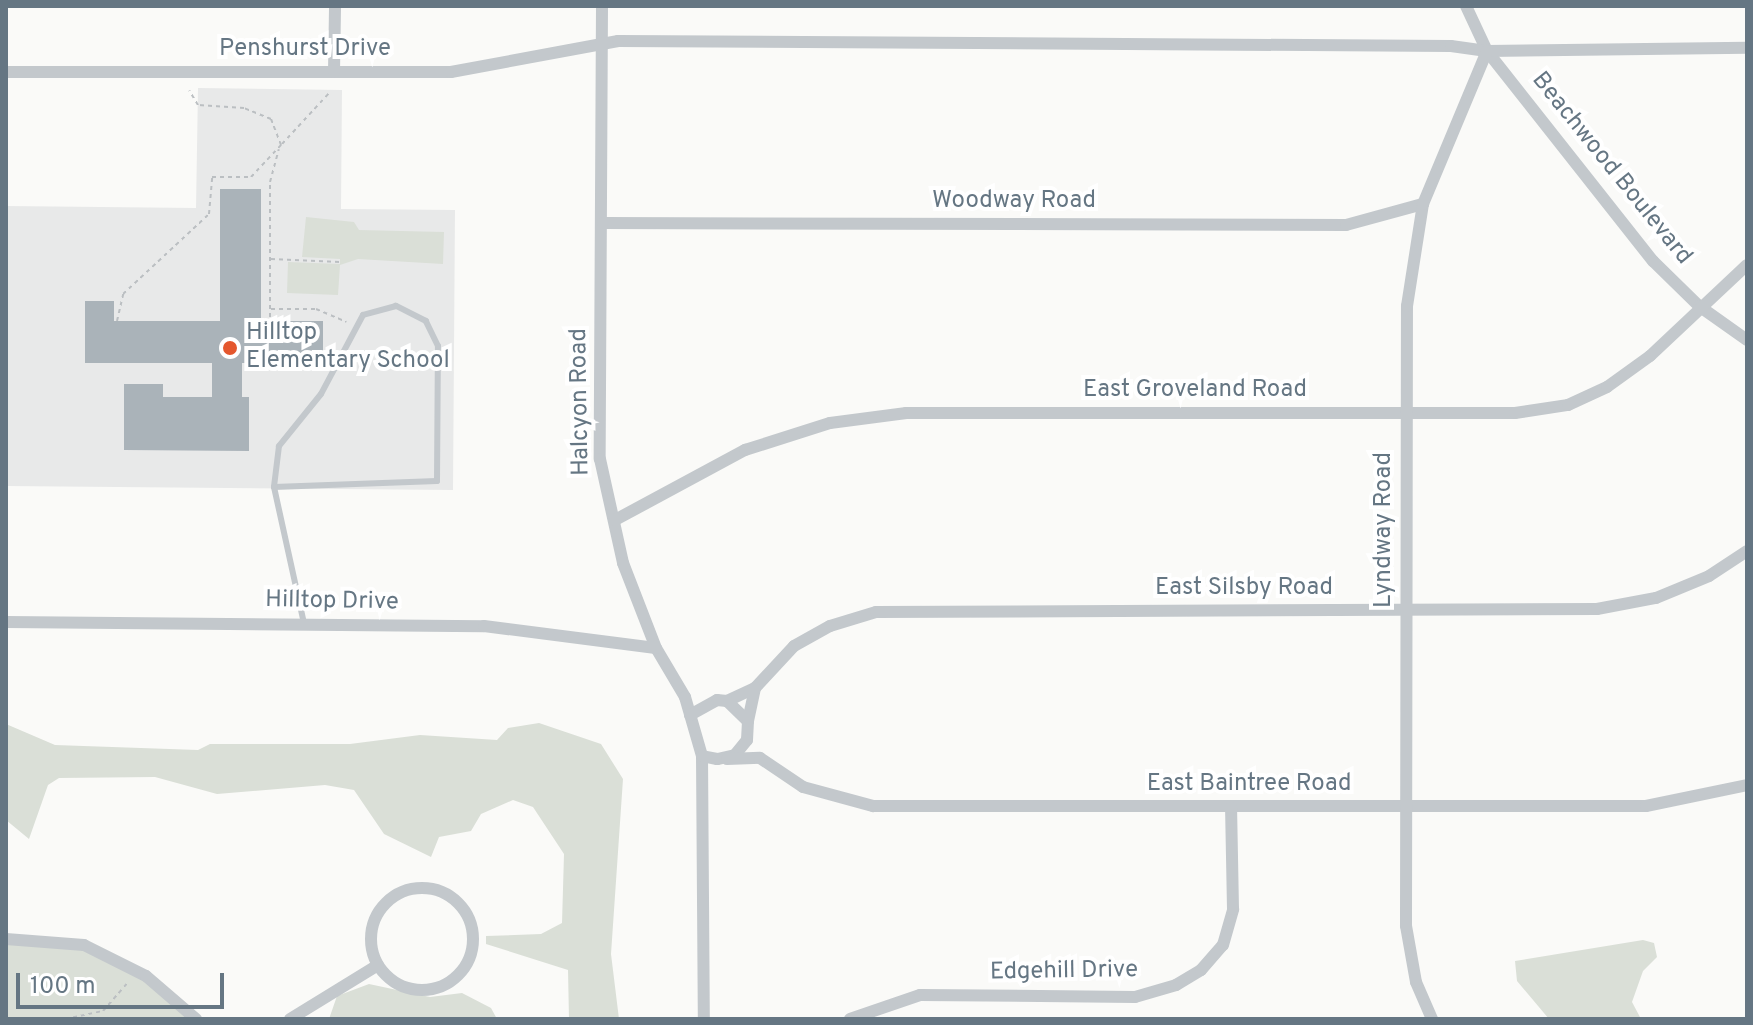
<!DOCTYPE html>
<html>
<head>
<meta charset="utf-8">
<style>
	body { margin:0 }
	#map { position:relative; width:1753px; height:1025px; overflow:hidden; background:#fafaf8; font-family:Overpass,sans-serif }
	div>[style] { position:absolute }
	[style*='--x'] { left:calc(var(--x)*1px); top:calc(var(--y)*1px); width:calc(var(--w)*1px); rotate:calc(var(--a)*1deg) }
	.built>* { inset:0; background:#e8e9e9 }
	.green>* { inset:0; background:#dadfd7 }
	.building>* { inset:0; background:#aab3b9 }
	.path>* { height:2px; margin-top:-1px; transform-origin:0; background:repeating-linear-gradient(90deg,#bbbfc2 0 4px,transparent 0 8px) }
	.service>* { height:6px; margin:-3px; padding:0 3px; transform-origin:3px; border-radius:3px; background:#c3c8cc }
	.minor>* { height:12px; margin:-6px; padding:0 6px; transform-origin:6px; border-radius:6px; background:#c3c8cc }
	.minor>.ring { margin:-6px; padding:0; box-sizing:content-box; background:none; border:12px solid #c3c8cc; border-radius:50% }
	.dots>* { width:22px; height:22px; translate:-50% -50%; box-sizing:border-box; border:4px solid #fff; border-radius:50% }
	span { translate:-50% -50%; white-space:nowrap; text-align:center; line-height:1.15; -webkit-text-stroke:8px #fff; paint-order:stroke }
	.street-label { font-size:24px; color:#657683 }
	.poi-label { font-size:24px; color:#657683 }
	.left { translate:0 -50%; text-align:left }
	.frame { position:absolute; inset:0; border:8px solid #657683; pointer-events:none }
	.scale { position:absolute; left:16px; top:973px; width:208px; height:36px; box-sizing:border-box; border:4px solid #657683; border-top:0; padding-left:10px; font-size:24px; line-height:28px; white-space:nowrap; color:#657683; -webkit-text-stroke:6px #fff; paint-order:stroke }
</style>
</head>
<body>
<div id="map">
	<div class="built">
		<i style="clip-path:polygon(198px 88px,342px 90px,341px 209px,455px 210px,453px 490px,6px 486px,6px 206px,196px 208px)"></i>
	</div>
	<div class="green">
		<i style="clip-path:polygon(306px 217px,354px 222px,359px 230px,444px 232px,443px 264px,358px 259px,340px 265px,338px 295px,287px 293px,288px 262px,340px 264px,340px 259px,302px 257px)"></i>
		<i style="clip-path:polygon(539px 723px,601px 744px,623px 779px,611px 954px,619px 1019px,569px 1019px,568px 970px,486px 944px,486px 936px,541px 934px,562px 923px,564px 854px,533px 807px,513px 800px,481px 814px,471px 831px,439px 837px,431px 857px,384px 834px,354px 790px,325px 785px,217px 794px,155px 777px,59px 778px,48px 785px,29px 839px,6px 820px,6px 724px,55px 745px,198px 750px,210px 744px,350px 744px,420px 735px,497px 740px,508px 728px)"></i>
		<i style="clip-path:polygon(6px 939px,84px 945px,146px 976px,196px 1019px,6px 1019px)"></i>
		<i style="clip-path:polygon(1643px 940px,1654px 943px,1657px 957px,1643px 971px,1632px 1002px,1641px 1019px,1549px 1019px,1517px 981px,1515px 961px)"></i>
		<i style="clip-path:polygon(369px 984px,430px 997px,462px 993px,491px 1008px,497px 1019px,329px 1019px,337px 996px)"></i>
	</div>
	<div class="building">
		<i style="clip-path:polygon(220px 189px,261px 189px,261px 321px,323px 321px,323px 363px,242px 363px,242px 397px,249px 397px,249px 451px,124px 450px,124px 384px,163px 384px,163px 397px,212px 397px,212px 363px,85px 363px,85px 301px,114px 301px,114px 321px,220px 321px)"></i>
	</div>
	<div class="path">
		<i style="--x:282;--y:144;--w:71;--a:-47.3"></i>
		<i style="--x:271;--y:259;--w:69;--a:2.5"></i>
		<i style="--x:271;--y:309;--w:45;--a:0"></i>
		<i style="--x:316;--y:309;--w:33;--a:23"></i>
		<i style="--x:117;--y:321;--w:28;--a:-77"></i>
		<i style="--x:123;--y:294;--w:117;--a:-42.9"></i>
		<i style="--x:209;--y:214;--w:37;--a:-85"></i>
		<i style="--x:212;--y:177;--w:39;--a:0"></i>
		<i style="--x:251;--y:177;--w:44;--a:-46.8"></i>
		<i style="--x:281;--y:145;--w:28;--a:-111"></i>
		<i style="--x:271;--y:119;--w:29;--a:-158"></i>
		<i style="--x:244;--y:108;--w:46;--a:-176.3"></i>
		<i style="--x:198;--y:105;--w:17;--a:-121"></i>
		<i style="--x:270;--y:333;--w:151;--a:-90"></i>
		<i style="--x:270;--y:182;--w:34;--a:-75"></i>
		<i style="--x:65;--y:1019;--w:39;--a:-12"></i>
		<i style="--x:103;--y:1011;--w:38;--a:-49"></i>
	</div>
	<div class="service">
		<i style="--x:274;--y:487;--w:163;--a:-2.1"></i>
		<i style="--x:437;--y:481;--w:135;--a:-89.6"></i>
		<i style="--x:438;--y:346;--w:28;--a:-116"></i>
		<i style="--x:426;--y:321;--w:34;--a:-153"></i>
		<i style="--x:396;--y:306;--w:34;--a:165"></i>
		<i style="--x:363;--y:315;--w:89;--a:118"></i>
		<i style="--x:321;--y:394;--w:67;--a:128.9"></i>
		<i style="--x:279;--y:446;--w:41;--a:97"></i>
		<i style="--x:274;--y:487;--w:139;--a:77.6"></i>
	</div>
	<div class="minor">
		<i style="--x:602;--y:6;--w:453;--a:90.3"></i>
		<i style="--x:600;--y:459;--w:107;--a:77.5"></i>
		<i style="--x:623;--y:563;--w:91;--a:68.8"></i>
		<i style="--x:656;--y:648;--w:57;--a:59.4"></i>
		<i style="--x:685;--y:697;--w:61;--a:73.9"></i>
		<i style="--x:702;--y:756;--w:263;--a:89.6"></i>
		<i style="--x:1466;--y:6;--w:50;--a:65"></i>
		<i style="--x:1487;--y:51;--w:268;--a:51.7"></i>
		<i style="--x:1653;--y:261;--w:64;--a:44.4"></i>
		<i style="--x:1699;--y:306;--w:59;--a:35.3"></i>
		<i style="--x:6;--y:72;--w:445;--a:0"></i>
		<i style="--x:451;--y:72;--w:170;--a:-10.5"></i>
		<i style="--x:618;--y:41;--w:833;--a:0.34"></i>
		<i style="--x:1451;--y:46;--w:36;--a:8"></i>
		<i style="--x:1487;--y:51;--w:260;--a:-0.7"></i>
		<i style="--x:334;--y:72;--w:66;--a:-89.1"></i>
		<i style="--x:603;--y:223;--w:743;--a:0.15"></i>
		<i style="--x:1346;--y:225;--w:80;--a:-15.3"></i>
		<i style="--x:615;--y:520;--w:148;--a:-28.3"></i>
		<i style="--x:745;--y:450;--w:89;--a:-17.6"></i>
		<i style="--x:830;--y:423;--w:77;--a:-7.5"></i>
		<i style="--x:906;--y:413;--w:609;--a:0"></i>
		<i style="--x:1515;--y:413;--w:54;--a:-8.6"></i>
		<i style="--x:1568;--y:405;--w:43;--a:-24.8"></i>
		<i style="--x:1607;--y:387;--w:53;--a:-35.8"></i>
		<i style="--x:1650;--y:356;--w:133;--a:-43.2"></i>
		<i style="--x:6;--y:622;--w:478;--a:0.5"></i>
		<i style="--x:484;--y:626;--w:173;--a:7.3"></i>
		<i style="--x:727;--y:701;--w:31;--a:-25"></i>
		<i style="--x:755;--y:688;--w:57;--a:-47.1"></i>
		<i style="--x:794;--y:646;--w:41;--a:-29.1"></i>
		<i style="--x:830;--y:626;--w:48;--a:-16.9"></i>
		<i style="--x:876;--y:612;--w:721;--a:-0.24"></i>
		<i style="--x:1597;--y:609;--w:60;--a:-10.6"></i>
		<i style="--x:1656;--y:598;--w:57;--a:-22.5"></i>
		<i style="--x:1709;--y:576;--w:45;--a:-33.3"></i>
		<i style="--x:690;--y:715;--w:31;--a:-29"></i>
		<i style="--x:717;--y:700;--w:10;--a:6"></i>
		<i style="--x:727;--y:701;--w:29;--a:44"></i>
		<i style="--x:748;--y:721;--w:19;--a:93"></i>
		<i style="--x:747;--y:740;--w:19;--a:129"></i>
		<i style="--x:735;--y:755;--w:18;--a:167"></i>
		<i style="--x:717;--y:759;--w:15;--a:-169"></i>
		<i style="--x:748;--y:721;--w:34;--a:-78"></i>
		<i style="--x:727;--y:759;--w:33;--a:-2"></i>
		<i style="--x:760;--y:758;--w:52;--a:34"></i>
		<i style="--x:803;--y:787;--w:73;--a:15.2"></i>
		<i style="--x:873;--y:806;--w:773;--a:0"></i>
		<i style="--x:1646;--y:806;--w:103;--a:-11.7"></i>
		<i class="ring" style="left:371px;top:888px;width:90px;height:90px"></i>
		<i style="--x:6;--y:939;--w:78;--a:4.4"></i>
		<i style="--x:84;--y:945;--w:69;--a:26.6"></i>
		<i style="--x:146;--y:976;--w:66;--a:40.7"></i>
		<i style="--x:290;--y:1019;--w:103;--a:-31.5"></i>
		<i style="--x:850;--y:1019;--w:74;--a:-18.9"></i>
		<i style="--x:920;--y:995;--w:215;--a:0.5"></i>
		<i style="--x:1135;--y:997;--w:43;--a:-16.3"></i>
		<i style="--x:1176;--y:985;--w:29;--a:-31"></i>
		<i style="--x:1201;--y:970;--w:33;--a:-49"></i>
		<i style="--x:1223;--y:945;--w:37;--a:-74"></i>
		<i style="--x:1233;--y:909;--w:101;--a:-91.1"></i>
		<i style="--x:1432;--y:1019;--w:40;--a:-113.4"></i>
		<i style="--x:1416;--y:982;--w:57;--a:-100.1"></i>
		<i style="--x:1406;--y:926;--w:620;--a:-89.91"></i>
		<i style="--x:1407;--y:306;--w:103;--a:-81.1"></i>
		<i style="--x:1423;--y:204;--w:166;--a:-67.3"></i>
	</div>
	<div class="dots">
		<i style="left:230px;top:348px;background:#e4572e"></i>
	</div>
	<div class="street-label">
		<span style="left:305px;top:50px">Penshurst Drive</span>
		<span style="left:1611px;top:169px;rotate:51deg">Beachwood Boulevard</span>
		<span style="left:1014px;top:202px">Woodway Road</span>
		<span style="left:1195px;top:391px">East Groveland Road</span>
		<span style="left:581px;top:402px;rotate:-91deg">Halcyon Road</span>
		<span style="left:1385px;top:530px;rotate:-90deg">Lyndway Road</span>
		<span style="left:1244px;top:589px">East Silsby Road</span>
		<span style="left:332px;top:602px;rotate:1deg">Hilltop Drive</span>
		<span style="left:1249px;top:785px">East Baintree Road</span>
		<span style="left:1064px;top:972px;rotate:-1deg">Edgehill Drive</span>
	</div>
	<div class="poi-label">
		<span class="left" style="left:246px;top:348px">Hilltop<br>Elementary School</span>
	</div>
	<div class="frame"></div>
	<div class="scale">100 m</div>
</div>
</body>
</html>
